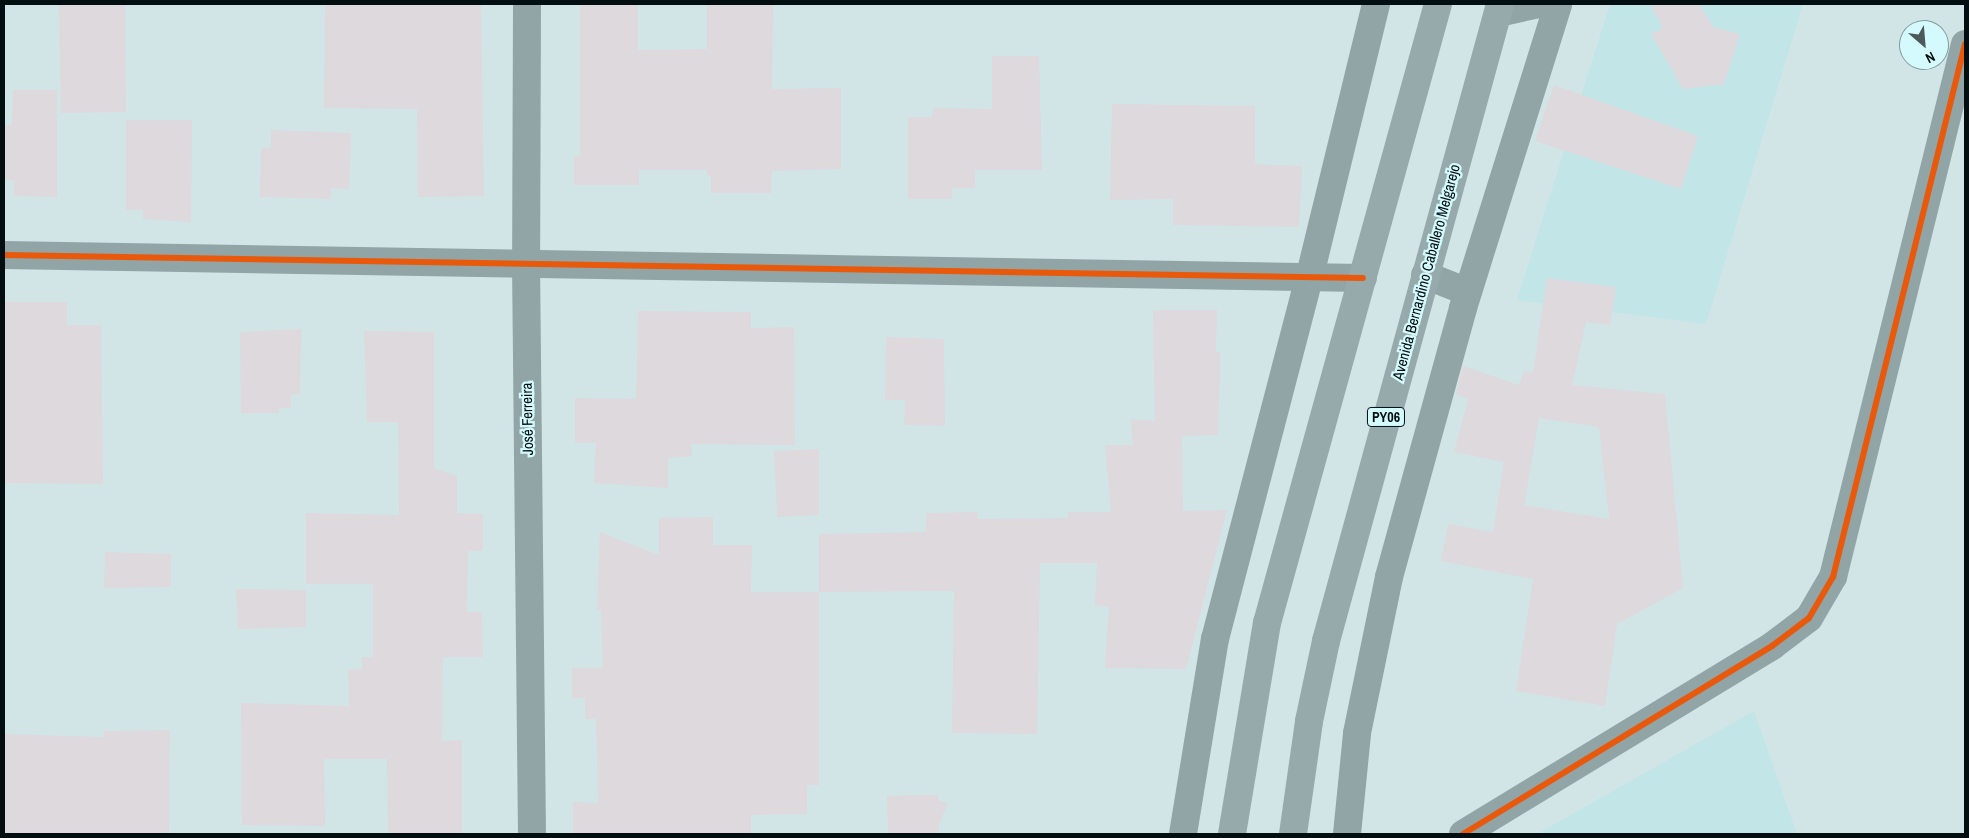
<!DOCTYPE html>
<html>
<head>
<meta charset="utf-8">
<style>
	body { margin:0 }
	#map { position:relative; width:1969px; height:838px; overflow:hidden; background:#d1e5e7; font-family:"Archivo Narrow",sans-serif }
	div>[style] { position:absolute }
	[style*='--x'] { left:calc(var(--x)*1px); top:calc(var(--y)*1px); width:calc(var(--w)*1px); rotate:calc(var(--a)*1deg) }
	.built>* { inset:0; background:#c2e5e8 }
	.building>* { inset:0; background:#ddd9dc }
	.minor>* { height:28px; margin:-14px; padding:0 14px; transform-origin:14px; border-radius:14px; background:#91a4a6 }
	.trunk>* { height:28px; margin:-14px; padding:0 14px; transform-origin:14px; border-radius:14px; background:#96aaac }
	.cycleway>* { height:6px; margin:-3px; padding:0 3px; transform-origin:3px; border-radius:3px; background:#e8590c }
	span { translate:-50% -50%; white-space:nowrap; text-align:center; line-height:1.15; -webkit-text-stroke:4.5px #d5fafd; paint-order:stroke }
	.shield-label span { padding:1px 4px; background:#d5fafd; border:1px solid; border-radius:4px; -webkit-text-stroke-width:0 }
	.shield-label { font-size:14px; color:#030e10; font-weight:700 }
	.street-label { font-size:15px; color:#030e10 }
	.frame { position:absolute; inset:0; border:5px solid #030e10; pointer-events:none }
	.north { position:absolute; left:1899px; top:20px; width:50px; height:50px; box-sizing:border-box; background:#d5fafd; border:1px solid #819c9e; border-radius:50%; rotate:153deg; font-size:14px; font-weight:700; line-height:20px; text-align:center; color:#030e10 }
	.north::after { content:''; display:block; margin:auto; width:18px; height:22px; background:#4b595b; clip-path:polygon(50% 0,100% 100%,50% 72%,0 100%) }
</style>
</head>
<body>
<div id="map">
	<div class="built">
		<i style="clip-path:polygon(1610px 4px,1803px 4px,1706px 324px,1517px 300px)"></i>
		<i style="clip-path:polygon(1754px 711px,1797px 834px,1537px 834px)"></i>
	</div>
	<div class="building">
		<i style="clip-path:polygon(59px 4px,125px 4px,126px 112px,61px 113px)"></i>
		<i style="clip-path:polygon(325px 4px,481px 4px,484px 196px,418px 197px,417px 109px,324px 108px)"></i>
		<i style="clip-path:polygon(580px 4px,638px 4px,638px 50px,707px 49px,707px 4px,773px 4px,772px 89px,841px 88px,841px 169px,772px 171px,771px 193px,711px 193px,711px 176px,707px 175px,707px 170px,639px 170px,639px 185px,574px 185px,574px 157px,580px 156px)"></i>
		<i style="clip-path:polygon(1650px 4px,1699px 4px,1713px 27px,1740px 34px,1724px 84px,1683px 89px,1651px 34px,1663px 28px)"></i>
		<i style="clip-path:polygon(992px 56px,1039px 56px,1042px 170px,975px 170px,975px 188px,952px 188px,952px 199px,908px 199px,908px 117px,932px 117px,933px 108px,992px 109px)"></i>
		<i style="clip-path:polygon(1554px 85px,1698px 136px,1681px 189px,1535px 141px)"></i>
		<i style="clip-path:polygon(13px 90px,57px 90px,57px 197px,14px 196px,14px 180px,4px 180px,4px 125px,12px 125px)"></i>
		<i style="clip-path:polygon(1112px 104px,1255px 106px,1255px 164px,1302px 166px,1299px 227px,1173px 225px,1173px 199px,1110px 200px)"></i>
		<i style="clip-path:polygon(126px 120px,192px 120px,191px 222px,143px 219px,143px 210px,126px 210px)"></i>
		<i style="clip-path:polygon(271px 130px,351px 133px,349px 189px,331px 188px,330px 199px,260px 197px,261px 148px,271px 148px)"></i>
		<i style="clip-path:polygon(evenodd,1547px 278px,1616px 287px,1610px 325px,1586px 322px,1572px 385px,1665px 394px,1683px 588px,1617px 624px,1605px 706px,1516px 691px,1533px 579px,1441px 561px,1448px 524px,1493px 532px,1504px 462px,1454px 452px,1468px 399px,1456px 394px,1463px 366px,1519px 385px,1524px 371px,1533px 373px,1547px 278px,1539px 418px,1599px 427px,1609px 519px,1524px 505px,1539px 418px)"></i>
		<i style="clip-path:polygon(4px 302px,67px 302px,67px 325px,101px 325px,103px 484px,4px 483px)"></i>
		<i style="clip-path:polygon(1153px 310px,1217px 310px,1216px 352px,1220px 352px,1220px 373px,1218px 435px,1182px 436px,1183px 511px,1227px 510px,1186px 669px,1105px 668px,1109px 607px,1095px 605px,1097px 563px,1040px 563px,1037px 734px,952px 733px,954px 591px,819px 592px,819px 534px,926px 532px,926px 513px,978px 512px,978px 519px,1068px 518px,1068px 512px,1111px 512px,1105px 445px,1133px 445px,1131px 419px,1155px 421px)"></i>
		<i style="clip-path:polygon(638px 311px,751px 312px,751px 328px,794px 327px,795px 445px,691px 444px,692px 456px,668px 458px,668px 488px,594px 483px,596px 443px,575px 443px,575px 398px,636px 399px)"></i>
		<i style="clip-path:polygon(301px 329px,300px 394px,291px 395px,291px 408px,279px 408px,279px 413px,241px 413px,240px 332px)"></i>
		<i style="clip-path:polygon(364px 331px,434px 332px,434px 468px,457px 476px,457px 513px,483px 514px,483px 551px,468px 551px,467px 612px,482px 612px,483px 657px,443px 657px,442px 741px,462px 740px,462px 834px,388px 834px,387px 759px,324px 759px,325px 826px,242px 825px,241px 703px,349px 706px,348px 670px,362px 669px,362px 657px,373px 657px,373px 584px,306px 584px,306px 513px,399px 515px,398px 422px,367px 422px)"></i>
		<i style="clip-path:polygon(886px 337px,944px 339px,945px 426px,904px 425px,905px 400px,885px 400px)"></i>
		<i style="clip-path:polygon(819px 449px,819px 515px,777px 517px,774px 451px)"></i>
		<i style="clip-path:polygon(713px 517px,713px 545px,752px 545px,751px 592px,819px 592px,819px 785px,807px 785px,807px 814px,751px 815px,751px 834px,573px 834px,573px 802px,598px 803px,596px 719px,585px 719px,585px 698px,572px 698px,572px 668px,603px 668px,601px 610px,597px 610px,600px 532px,659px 555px,659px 518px)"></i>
		<i style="clip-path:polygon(105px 552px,171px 554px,171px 587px,104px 588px)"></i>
		<i style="clip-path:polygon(236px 589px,306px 590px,306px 627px,238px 629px)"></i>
		<i style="clip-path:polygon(170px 730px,169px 834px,4px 834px,4px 734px,103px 737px,104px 731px)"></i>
		<i style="clip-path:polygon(921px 795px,938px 795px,938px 800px,948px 804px,939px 823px,939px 834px,888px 834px,887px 796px)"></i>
	</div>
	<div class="minor">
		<i style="--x:527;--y:4;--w:259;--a:90.2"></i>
		<i style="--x:526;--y:263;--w:571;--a:89.4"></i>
		<i style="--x:1498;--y:13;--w:42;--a:-12.4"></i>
		<i style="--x:4;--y:255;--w:1359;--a:0.97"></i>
		<i style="--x:1425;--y:275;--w:46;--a:21.6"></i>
		<i style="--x:1183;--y:834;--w:198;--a:-80.7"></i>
		<i style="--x:1215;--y:639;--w:376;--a:-75.4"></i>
		<i style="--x:1310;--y:275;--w:279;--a:-76.3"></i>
		<i style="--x:1347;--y:834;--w:101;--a:-84.3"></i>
		<i style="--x:1357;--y:733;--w:159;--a:-78.4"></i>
		<i style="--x:1389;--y:577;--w:279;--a:-74.6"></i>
		<i style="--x:1463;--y:308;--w:318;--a:-72.6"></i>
		<i style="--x:1463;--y:834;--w:362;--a:-31.3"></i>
		<i style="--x:1772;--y:646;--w:46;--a:-37.1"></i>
		<i style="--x:1809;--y:618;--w:48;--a:-59.7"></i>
		<i style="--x:1833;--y:577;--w:549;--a:-76.09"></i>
	</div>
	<div class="trunk">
		<i style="--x:1232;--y:834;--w:214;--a:-80.6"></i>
		<i style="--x:1267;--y:623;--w:642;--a:-74.56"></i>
		<i style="--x:1293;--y:834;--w:114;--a:-81.9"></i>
		<i style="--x:1309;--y:721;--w:82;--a:-78"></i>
		<i style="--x:1326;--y:641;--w:660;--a:-74.72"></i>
	</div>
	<div class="cycleway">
		<i style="--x:4;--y:255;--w:1359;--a:0.97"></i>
		<i style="--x:1463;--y:834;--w:362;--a:-31.3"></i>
		<i style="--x:1772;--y:646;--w:46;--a:-37.1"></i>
		<i style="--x:1809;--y:618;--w:48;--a:-59.7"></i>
		<i style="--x:1833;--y:577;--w:549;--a:-76.09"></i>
	</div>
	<div class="shield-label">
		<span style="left:1386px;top:417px">PY06</span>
	</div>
	<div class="street-label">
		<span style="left:1426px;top:272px;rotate:-75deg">Avenida Bernardino Caballero Melgarejo</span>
		<span style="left:527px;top:419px;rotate:-91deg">José Ferreira</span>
	</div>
	<div class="frame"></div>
	<div class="north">N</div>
</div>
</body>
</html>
